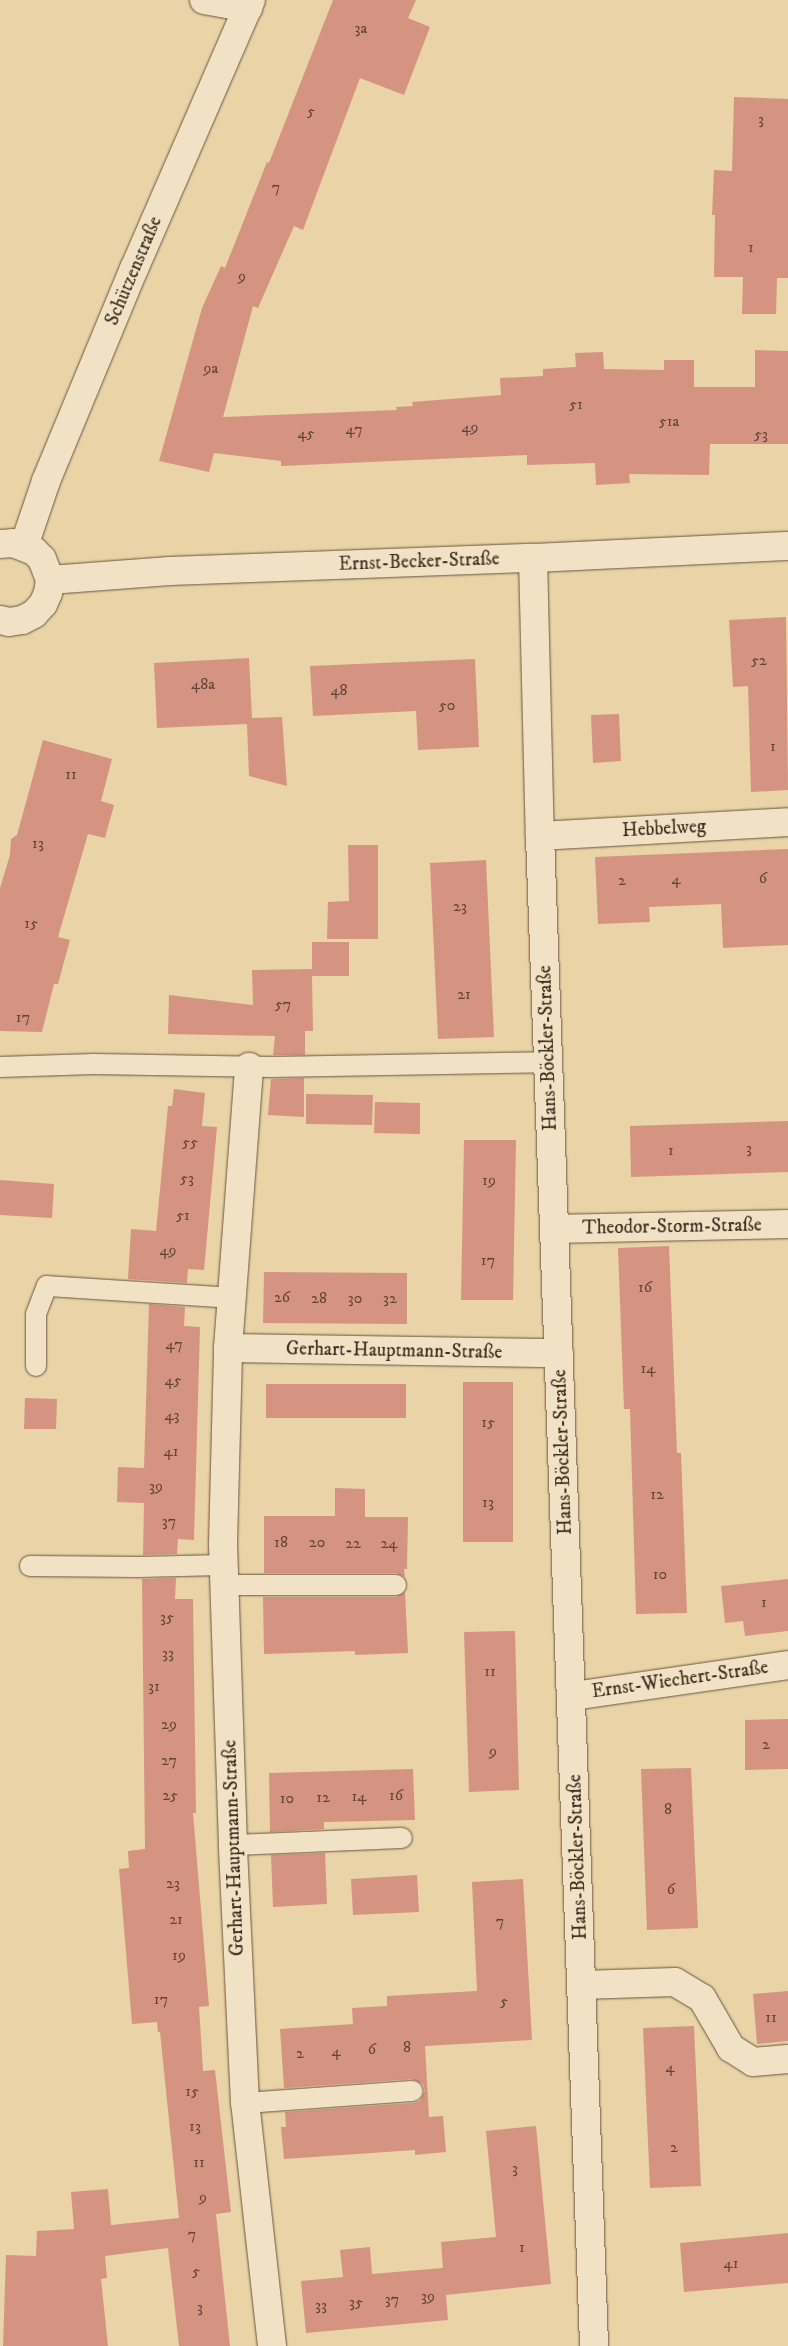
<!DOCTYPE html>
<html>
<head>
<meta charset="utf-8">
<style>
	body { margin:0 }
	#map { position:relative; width:788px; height:2346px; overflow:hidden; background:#ead3a6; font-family:"IM FELL DW Pica",serif }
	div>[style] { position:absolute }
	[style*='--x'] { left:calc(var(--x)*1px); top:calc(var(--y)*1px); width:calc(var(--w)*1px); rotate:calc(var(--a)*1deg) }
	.building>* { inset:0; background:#d59482 }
	.roads { filter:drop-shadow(0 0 1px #685541) drop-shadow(0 0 1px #685541) }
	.service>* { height:20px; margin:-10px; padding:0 10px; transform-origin:10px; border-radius:10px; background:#f1e2c5 }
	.minor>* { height:28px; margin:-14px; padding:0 14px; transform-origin:14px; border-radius:14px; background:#f1e2c5 }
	span { translate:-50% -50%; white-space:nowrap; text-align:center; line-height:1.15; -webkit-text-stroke:5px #f1e2c5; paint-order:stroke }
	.number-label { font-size:16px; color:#634538 }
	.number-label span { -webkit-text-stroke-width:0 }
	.street-label { font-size:19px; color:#3d2b1f }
</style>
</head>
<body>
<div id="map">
	<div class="building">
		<i style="clip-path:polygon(333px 0,416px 0,408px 18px,430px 27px,404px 95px,360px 78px,303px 230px,294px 226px,258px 308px,253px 306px,223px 417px,397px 410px,396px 407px,413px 406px,412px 402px,501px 395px,500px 378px,543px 376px,543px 369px,576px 367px,575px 353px,603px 352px,604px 369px,664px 370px,664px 360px,694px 360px,694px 387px,755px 387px,755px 350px,788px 351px,788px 444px,710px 444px,709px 475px,629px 474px,630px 483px,596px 485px,595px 463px,527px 465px,527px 455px,281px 466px,281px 461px,214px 453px,209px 472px,159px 461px,202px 308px,221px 266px,225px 268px,267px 162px,269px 163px)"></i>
		<i style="clip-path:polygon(734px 97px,788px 99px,788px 278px,777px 278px,776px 314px,742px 314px,743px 277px,714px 277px,715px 215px,712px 215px,714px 170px,732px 171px)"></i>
		<i style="clip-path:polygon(786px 617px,788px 790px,751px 792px,748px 686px,733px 687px,729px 620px)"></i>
		<i style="clip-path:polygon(249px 658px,252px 718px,282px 717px,287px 786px,249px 776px,247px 724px,157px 728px,154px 663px)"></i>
		<i style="clip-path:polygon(475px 659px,479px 747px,418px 750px,416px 711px,313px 716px,310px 666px)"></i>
		<i style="clip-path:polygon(619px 714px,621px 761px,593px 763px,591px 715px)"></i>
		<i style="clip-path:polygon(43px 740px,112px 759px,101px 801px,114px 805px,105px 838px,88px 834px,58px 937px,70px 940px,58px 984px,54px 984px,42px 1032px,0 1031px,0 888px,10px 855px,11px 839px,17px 835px)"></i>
		<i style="clip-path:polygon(348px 845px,378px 845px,378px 939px,327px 939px,328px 902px,349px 901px)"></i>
		<i style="clip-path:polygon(788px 849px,788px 945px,723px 948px,721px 904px,649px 907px,650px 922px,598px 924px,595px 857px)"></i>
		<i style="clip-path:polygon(486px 860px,494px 1037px,438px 1039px,430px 863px)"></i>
		<i style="clip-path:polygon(312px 942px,349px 942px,349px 976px,312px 976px,313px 1031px,305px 1031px,305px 1055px,273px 1055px,275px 1036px,168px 1034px,169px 995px,253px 1005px,252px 970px,312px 969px)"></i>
		<i style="clip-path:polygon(304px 1078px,304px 1117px,268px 1115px,271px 1079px)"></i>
		<i style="clip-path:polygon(174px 1089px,205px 1093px,202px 1126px,217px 1127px,204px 1270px,188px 1269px,187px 1283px,128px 1279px,131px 1229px,156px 1231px,168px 1106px,172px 1106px)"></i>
		<i style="clip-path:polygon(306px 1094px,373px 1095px,372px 1125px,306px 1124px)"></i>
		<i style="clip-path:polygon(375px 1102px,420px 1103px,420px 1134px,374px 1133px)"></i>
		<i style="clip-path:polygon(788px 1121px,788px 1172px,631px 1177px,630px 1126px)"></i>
		<i style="clip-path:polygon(464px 1140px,516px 1140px,513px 1300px,461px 1300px)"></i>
		<i style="clip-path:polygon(0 1180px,54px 1184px,52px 1218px,0 1215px)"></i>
		<i style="clip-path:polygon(669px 1246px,677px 1453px,681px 1453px,687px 1613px,636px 1614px,630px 1409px,624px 1409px,618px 1248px)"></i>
		<i style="clip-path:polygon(264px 1272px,407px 1273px,407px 1324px,263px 1323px)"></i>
		<i style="clip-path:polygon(149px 1304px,185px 1307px,184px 1326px,200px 1327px,194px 1540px,178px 1539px,177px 1554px,143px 1555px,144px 1503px,117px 1502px,118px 1467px,144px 1468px)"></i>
		<i style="clip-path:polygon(463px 1382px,513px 1382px,513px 1542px,463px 1542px)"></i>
		<i style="clip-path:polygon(266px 1384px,406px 1384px,406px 1418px,266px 1418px)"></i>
		<i style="clip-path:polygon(25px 1398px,57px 1399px,56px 1429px,24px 1429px)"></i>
		<i style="clip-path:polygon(335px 1488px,365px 1489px,365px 1517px,408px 1517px,407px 1569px,404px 1569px,405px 1577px,396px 1573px,264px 1573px,264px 1516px,335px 1516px)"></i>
		<i style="clip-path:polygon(176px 1578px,175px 1599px,193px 1599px,196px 1813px,193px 1813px,209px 2006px,199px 2007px,203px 2071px,215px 2070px,231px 2212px,216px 2214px,230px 2346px,179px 2346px,168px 2248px,105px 2256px,107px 2278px,101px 2279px,108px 2346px,3px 2346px,6px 2255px,36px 2256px,37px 2231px,74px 2229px,71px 2192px,108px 2189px,111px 2225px,179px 2218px,160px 2032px,158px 2032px,157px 2022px,132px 2024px,119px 1869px,129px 1868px,128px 1851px,145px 1849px,142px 1579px)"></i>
		<i style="clip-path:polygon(788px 1579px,788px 1631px,745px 1636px,743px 1621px,725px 1623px,721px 1586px)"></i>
		<i style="clip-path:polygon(405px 1592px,408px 1653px,355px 1655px,355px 1651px,264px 1654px,263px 1597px,396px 1597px)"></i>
		<i style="clip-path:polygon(515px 1631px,519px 1790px,469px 1792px,464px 1632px)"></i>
		<i style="clip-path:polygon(788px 1719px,788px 1769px,745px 1770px,745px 1720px)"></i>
		<i style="clip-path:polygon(691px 1768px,698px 1928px,647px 1930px,641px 1769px)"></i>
		<i style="clip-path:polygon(413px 1769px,415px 1820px,324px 1822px,324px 1829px,270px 1832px,269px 1773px)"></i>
		<i style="clip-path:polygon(325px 1853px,327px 1904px,273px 1907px,271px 1855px)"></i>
		<i style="clip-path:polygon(417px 1875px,419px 1912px,353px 1915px,351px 1879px)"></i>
		<i style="clip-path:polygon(523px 1879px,532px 2040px,425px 2046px,429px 2117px,443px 2116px,446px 2152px,415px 2155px,415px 2150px,284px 2159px,281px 2127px,286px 2127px,285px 2112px,414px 2103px,420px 2101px,425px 2091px,423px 2084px,412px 2079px,284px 2088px,280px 2029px,353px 2024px,352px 2008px,387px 2006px,387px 1996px,477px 1991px,472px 1882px)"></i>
		<i style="clip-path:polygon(788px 1991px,788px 2041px,757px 2044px,753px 1994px)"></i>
		<i style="clip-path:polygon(694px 2026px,701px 2186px,650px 2188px,643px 2028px)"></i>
		<i style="clip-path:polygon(536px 2126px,551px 2284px,446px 2295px,448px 2320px,306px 2333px,301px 2281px,343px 2277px,340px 2250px,370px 2247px,372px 2274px,443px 2268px,441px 2242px,496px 2237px,486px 2131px)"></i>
		<i style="clip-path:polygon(788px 2233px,788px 2283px,684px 2292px,680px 2243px)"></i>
	</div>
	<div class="roads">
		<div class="service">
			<i style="--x:0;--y:1067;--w:94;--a:-1.8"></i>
			<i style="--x:94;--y:1064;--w:177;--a:1"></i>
			<i style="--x:271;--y:1067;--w:278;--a:-1"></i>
			<i style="--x:36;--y:1366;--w:52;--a:-90"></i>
			<i style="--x:36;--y:1314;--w:30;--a:-69"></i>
			<i style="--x:47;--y:1286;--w:185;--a:3.7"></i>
			<i style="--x:30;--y:1566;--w:109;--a:0.5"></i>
			<i style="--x:139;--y:1567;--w:84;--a:-1.4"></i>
			<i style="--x:224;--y:1585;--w:172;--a:0"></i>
			<i style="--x:233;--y:1845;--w:169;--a:-2.4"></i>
			<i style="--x:245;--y:2103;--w:168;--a:-4.1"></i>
		</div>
		<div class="minor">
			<i style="--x:204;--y:0;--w:45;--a:10.3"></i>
			<i style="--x:0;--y:544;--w:13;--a:-4"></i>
			<i style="--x:13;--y:543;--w:22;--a:21"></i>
			<i style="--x:34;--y:551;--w:11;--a:45"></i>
			<i style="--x:42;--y:559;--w:22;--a:69"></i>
			<i style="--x:50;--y:580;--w:13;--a:99"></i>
			<i style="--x:48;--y:593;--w:12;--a:114"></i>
			<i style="--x:43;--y:604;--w:13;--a:132"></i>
			<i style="--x:34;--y:614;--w:13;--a:153"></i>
			<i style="--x:22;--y:620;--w:13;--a:171"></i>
			<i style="--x:9;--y:622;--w:9;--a:-167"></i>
			<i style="--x:24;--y:546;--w:69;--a:-71.3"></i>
			<i style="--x:46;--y:481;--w:230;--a:-67.5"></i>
			<i style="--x:134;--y:269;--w:293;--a:-66.5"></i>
			<i style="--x:533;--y:558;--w:278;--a:88.6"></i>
			<i style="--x:540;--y:836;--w:1511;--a:87.95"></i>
			<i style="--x:50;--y:580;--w:120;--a:-4.3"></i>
			<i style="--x:170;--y:571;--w:363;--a:-2.1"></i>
			<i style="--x:533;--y:558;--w:255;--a:-2.7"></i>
			<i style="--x:540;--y:836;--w:248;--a:-3.2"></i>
			<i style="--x:555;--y:1229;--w:233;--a:-1.2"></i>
			<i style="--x:228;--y:1348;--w:282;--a:-85.7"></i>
			<i style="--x:573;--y:1696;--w:217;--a:-8.2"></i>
			<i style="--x:582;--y:1985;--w:93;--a:-1.8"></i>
			<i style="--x:675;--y:1982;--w:31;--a:31"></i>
			<i style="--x:702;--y:1998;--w:58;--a:59.9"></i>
			<i style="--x:731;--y:2048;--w:26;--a:32"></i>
			<i style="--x:753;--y:2062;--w:35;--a:-5"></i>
			<i style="--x:272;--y:2346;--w:244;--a:-96.3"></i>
			<i style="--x:245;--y:2103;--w:258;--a:-92.7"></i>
			<i style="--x:233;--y:1845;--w:301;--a:-91.9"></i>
			<i style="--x:223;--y:1544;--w:196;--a:-88.5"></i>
			<i style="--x:228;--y:1348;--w:331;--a:0.9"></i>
		</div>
	</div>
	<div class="number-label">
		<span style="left:361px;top:28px">3a</span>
		<span style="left:311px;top:111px">5</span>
		<span style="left:761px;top:119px">3</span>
		<span style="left:276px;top:187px">7</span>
		<span style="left:751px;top:247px">1</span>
		<span style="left:242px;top:276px">9</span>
		<span style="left:211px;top:368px">9a</span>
		<span style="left:576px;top:404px">51</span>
		<span style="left:669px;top:421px">51a</span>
		<span style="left:470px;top:427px">49</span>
		<span style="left:354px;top:429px">47</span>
		<span style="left:306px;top:433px">45</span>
		<span style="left:761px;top:434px">53</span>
		<span style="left:759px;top:660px">52</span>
		<span style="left:203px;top:684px">48a</span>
		<span style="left:339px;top:690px">48</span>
		<span style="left:447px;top:705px">50</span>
		<span style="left:773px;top:746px">1</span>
		<span style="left:71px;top:774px">11</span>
		<span style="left:38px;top:843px">13</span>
		<span style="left:763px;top:878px">6</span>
		<span style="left:676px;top:879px">4</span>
		<span style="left:622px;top:880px">2</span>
		<span style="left:460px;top:906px">23</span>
		<span style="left:31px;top:923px">15</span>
		<span style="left:464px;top:994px">21</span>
		<span style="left:283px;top:1004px">57</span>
		<span style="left:23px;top:1017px">17</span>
		<span style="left:190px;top:1142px">55</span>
		<span style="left:749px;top:1148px">3</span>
		<span style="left:671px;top:1150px">1</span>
		<span style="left:187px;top:1178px">53</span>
		<span style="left:489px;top:1180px">19</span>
		<span style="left:183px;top:1215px">51</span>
		<span style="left:168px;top:1250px">49</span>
		<span style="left:488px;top:1260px">17</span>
		<span style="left:645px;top:1287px">16</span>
		<span style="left:282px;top:1297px">26</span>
		<span style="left:319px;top:1298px">28</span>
		<span style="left:355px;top:1298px">30</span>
		<span style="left:390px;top:1298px">32</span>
		<span style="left:174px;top:1344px">47</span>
		<span style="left:648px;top:1368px">14</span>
		<span style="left:173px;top:1380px">45</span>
		<span style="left:172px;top:1415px">43</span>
		<span style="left:488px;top:1422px">15</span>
		<span style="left:171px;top:1451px">41</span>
		<span style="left:156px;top:1486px">39</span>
		<span style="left:657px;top:1494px">12</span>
		<span style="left:488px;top:1502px">13</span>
		<span style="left:169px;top:1521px">37</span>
		<span style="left:281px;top:1542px">18</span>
		<span style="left:317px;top:1542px">20</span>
		<span style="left:353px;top:1543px">22</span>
		<span style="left:389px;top:1543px">24</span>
		<span style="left:660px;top:1574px">10</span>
		<span style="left:764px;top:1602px">1</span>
		<span style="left:167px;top:1617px">35</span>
		<span style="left:168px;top:1653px">33</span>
		<span style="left:490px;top:1671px">11</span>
		<span style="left:154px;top:1686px">31</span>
		<span style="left:169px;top:1724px">29</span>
		<span style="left:766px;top:1744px">2</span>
		<span style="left:493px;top:1751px">9</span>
		<span style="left:169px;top:1760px">27</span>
		<span style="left:170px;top:1795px">25</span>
		<span style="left:396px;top:1795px">16</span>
		<span style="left:359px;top:1796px">14</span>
		<span style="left:323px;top:1797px">12</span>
		<span style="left:287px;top:1798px">10</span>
		<span style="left:668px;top:1809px">8</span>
		<span style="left:173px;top:1883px">23</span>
		<span style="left:671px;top:1889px">6</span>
		<span style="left:176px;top:1919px">21</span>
		<span style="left:500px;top:1921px">7</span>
		<span style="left:179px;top:1955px">19</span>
		<span style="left:161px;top:1999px">17</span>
		<span style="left:504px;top:2001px">5</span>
		<span style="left:771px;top:2017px">11</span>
		<span style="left:407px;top:2047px">8</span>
		<span style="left:372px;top:2049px">6</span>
		<span style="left:336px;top:2051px">4</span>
		<span style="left:300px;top:2053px">2</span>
		<span style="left:670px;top:2067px">4</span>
		<span style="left:192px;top:2091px">15</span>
		<span style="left:195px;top:2126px">13</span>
		<span style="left:674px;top:2147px">2</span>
		<span style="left:199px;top:2162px">11</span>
		<span style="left:515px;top:2168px">3</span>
		<span style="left:203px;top:2197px">9</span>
		<span style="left:192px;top:2234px">7</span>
		<span style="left:522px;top:2247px">1</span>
		<span style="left:731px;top:2263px">41</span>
		<span style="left:196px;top:2271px">5</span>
		<span style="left:428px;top:2296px">39</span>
		<span style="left:392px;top:2299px">37</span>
		<span style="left:356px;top:2302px">35</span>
		<span style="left:321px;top:2305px">33</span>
		<span style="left:200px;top:2307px">3</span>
	</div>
	<div class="street-label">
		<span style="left:134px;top:271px;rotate:-67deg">Schützenstraße</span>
		<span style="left:419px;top:562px;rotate:-2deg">Ernst-Becker-Straße</span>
		<span style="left:664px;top:829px;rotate:-3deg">Hebbelweg</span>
		<span style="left:548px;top:1048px;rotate:-92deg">Hans-Böckler-Straße</span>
		<span style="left:672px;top:1227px;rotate:-1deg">Theodor-Storm-Straße</span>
		<span style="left:394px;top:1351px;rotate:1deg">Gerhart-Hauptmann-Straße</span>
		<span style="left:563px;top:1452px;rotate:-92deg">Hans-Böckler-Straße</span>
		<span style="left:680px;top:1680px;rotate:-8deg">Ernst-Wiechert-Straße</span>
		<span style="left:234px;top:1848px;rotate:-92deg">Gerhart-Hauptmann-Straße</span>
		<span style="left:578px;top:1857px;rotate:-92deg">Hans-Böckler-Straße</span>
	</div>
</div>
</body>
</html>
